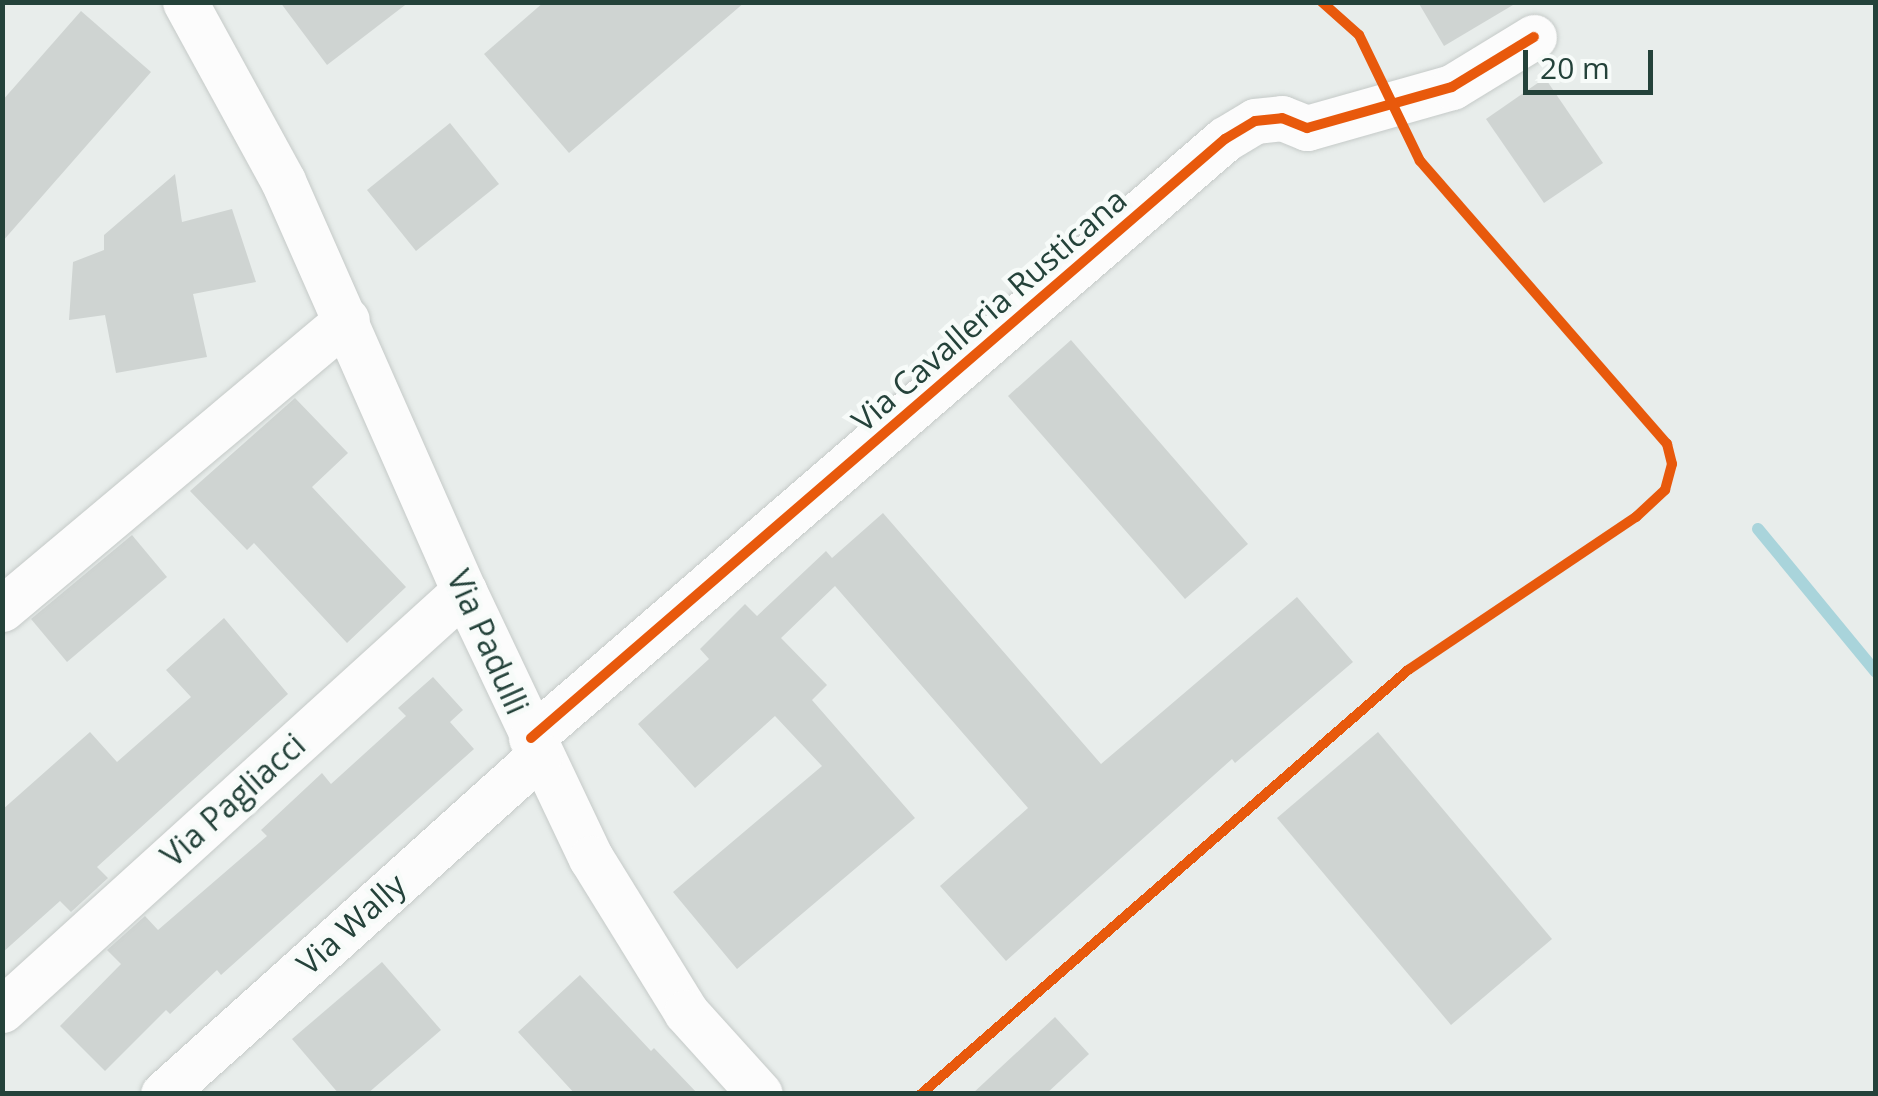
<!DOCTYPE html>
<html>
<head>
<meta charset="utf-8">
<style>
	body { margin:0 }
	#map { position:relative; width:1878px; height:1096px; overflow:hidden; background:#e8edeb; font-family:"Open Sans",sans-serif }
	div>[style] { position:absolute }
	[style*='--x'] { left:calc(var(--x)*1px); top:calc(var(--y)*1px); width:calc(var(--w)*1px); rotate:calc(var(--a)*1deg) }
	.stream>* { height:12px; margin:-6px; padding:0 6px; transform-origin:6px; border-radius:6px; background:#a9d4db }
	.building>* { inset:0; background:#cfd4d2 }
	.roads { filter:drop-shadow(0 0 2px #c5cac8) drop-shadow(0 0 2px #c5cac8) }
	.street>* { height:45px; margin:-22.5px; padding:0 22.5px; transform-origin:22.5px; border-radius:22.5px; background:#fcfcfc }
	.cycleway>* { height:10px; margin:-5px; padding:0 5px; transform-origin:5px; border-radius:5px; background:#e8590c }
	span { translate:-50% -50%; white-space:nowrap; text-align:center; line-height:1.15; -webkit-text-stroke:9px #f7fbf9; paint-order:stroke }
	.street-label { font-size:32px; color:#24423a }
	.frame { position:absolute; inset:0; border:5px solid #24423a; pointer-events:none }
	.scale { position:absolute; left:1523px; top:50px; width:130px; height:45px; box-sizing:border-box; border:5px solid #24423a; border-top:0; padding-left:12px; font-size:30px; line-height:35px; white-space:nowrap; color:#24423a; -webkit-text-stroke:8px #f7fbf9; paint-order:stroke }
</style>
</head>
<body>
<div id="map">
	<div class="stream">
		<i style="--x:1758;--y:529;--w:185;--a:50.5"></i>
	</div>
	<div class="building">
		<i style="clip-path:polygon(280px 2px,409px 2px,327px 65px)"></i>
		<i style="clip-path:polygon(544px 2px,745px 2px,569px 153px,484px 54px)"></i>
		<i style="clip-path:polygon(1418px 2px,1518px 2px,1444px 46px)"></i>
		<i style="clip-path:polygon(81px 11px,151px 72px,2px 242px,2px 101px)"></i>
		<i style="clip-path:polygon(1545px 78px,1603px 163px,1544px 203px,1486px 119px)"></i>
		<i style="clip-path:polygon(450px 123px,499px 184px,416px 251px,367px 190px)"></i>
		<i style="clip-path:polygon(175px 174px,182px 222px,232px 209px,256px 282px,193px 294px,207px 357px,116px 373px,105px 315px,69px 320px,73px 262px,104px 250px,104px 235px)"></i>
		<i style="clip-path:polygon(1071px 340px,1248px 544px,1185px 599px,1008px 396px)"></i>
		<i style="clip-path:polygon(295px 398px,348px 453px,312px 487px,406px 587px,347px 643px,254px 543px,247px 550px,190px 491px)"></i>
		<i style="clip-path:polygon(883px 513px,1101px 764px,1297px 597px,1353px 662px,1235px 763px,1232px 759px,1006px 961px,940px 886px,1028px 808px,835px 586px,781px 638px,827px 685px,812px 700px,915px 818px,737px 969px,673px 892px,822px 766px,775px 716px,695px 788px,638px 724px,709px 659px,700px 649px,745px 604px,757px 616px,826px 551px,832px 558px)"></i>
		<i style="clip-path:polygon(132px 535px,167px 577px,67px 662px,31px 619px)"></i>
		<i style="clip-path:polygon(224px 618px,288px 694px,97px 867px,108px 878px,71px 912px,60px 901px,2px 953px,2px 810px,90px 732px,117px 762px,191px 697px,166px 670px)"></i>
		<i style="clip-path:polygon(433px 677px,463px 710px,450px 722px,474px 749px,221px 975px,217px 970px,170px 1014px,166px 1010px,105px 1071px,60px 1026px,121px 964px,107px 950px,145px 916px,158px 930px,267px 836px,261px 830px,322px 773px,331px 784px,406px 716px,398px 708px)"></i>
		<i style="clip-path:polygon(1378px 732px,1552px 939px,1451px 1025px,1277px 818px)"></i>
		<i style="clip-path:polygon(382px 962px,441px 1030px,367px 1094px,339px 1094px,292px 1039px)"></i>
		<i style="clip-path:polygon(580px 975px,651px 1051px,654px 1048px,698px 1094px,575px 1094px,518px 1032px)"></i>
		<i style="clip-path:polygon(1055px 1017px,1089px 1054px,1046px 1094px,972px 1094px)"></i>
	</div>
	<div class="roads">
		<div class="street">
			<i style="--x:185;--y:2;--w:204;--a:61.3"></i>
			<i style="--x:283;--y:181;--w:448;--a:66.2"></i>
			<i style="--x:464;--y:591;--w:296;--a:64.6"></i>
			<i style="--x:591;--y:858;--w:181;--a:58.3"></i>
			<i style="--x:686;--y:1012;--w:110;--a:47.9"></i>
			<i style="--x:2;--y:609;--w:450;--a:-40"></i>
			<i style="--x:531;--y:738;--w:917;--a:-40.8"></i>
			<i style="--x:1225;--y:139;--w:35;--a:-31"></i>
			<i style="--x:1255;--y:121;--w:27;--a:-6"></i>
			<i style="--x:1282;--y:118;--w:27;--a:22"></i>
			<i style="--x:1307;--y:128;--w:151;--a:-15.8"></i>
			<i style="--x:1452;--y:87;--w:96;--a:-31.4"></i>
			<i style="--x:2;--y:1010;--w:624;--a:-42.21"></i>
			<i style="--x:163;--y:1094;--w:507;--a:-41.96"></i>
		</div>
	</div>
	<div class="cycleway">
		<i style="--x:531;--y:738;--w:917;--a:-40.8"></i>
		<i style="--x:1225;--y:139;--w:35;--a:-31"></i>
		<i style="--x:1255;--y:121;--w:27;--a:-6"></i>
		<i style="--x:1282;--y:118;--w:27;--a:22"></i>
		<i style="--x:1307;--y:128;--w:151;--a:-15.8"></i>
		<i style="--x:1452;--y:87;--w:96;--a:-31.4"></i>
		<i style="--x:921;--y:1094;--w:646;--a:-41.04"></i>
		<i style="--x:1408;--y:670;--w:275;--a:-33.9"></i>
		<i style="--x:1636;--y:517;--w:40;--a:-43"></i>
		<i style="--x:1665;--y:490;--w:27;--a:-75"></i>
		<i style="--x:1672;--y:464;--w:21;--a:-104"></i>
		<i style="--x:1667;--y:444;--w:376;--a:-131.1"></i>
		<i style="--x:1420;--y:161;--w:140;--a:-115.8"></i>
		<i style="--x:1359;--y:35;--w:50;--a:-138.3"></i>
	</div>
	<div class="street-label">
		<span style="left:989px;top:310px;rotate:-41deg">Via Cavalleria Rusticana</span>
		<span style="left:488px;top:642px;rotate:66deg">Via Padulli</span>
		<span style="left:233px;top:800px;rotate:-42deg">Via Pagliacci</span>
		<span style="left:351px;top:924px;rotate:-42deg">Via Wally</span>
	</div>
	<div class="frame"></div>
	<div class="scale">20 m</div>
</div>
</body>
</html>
